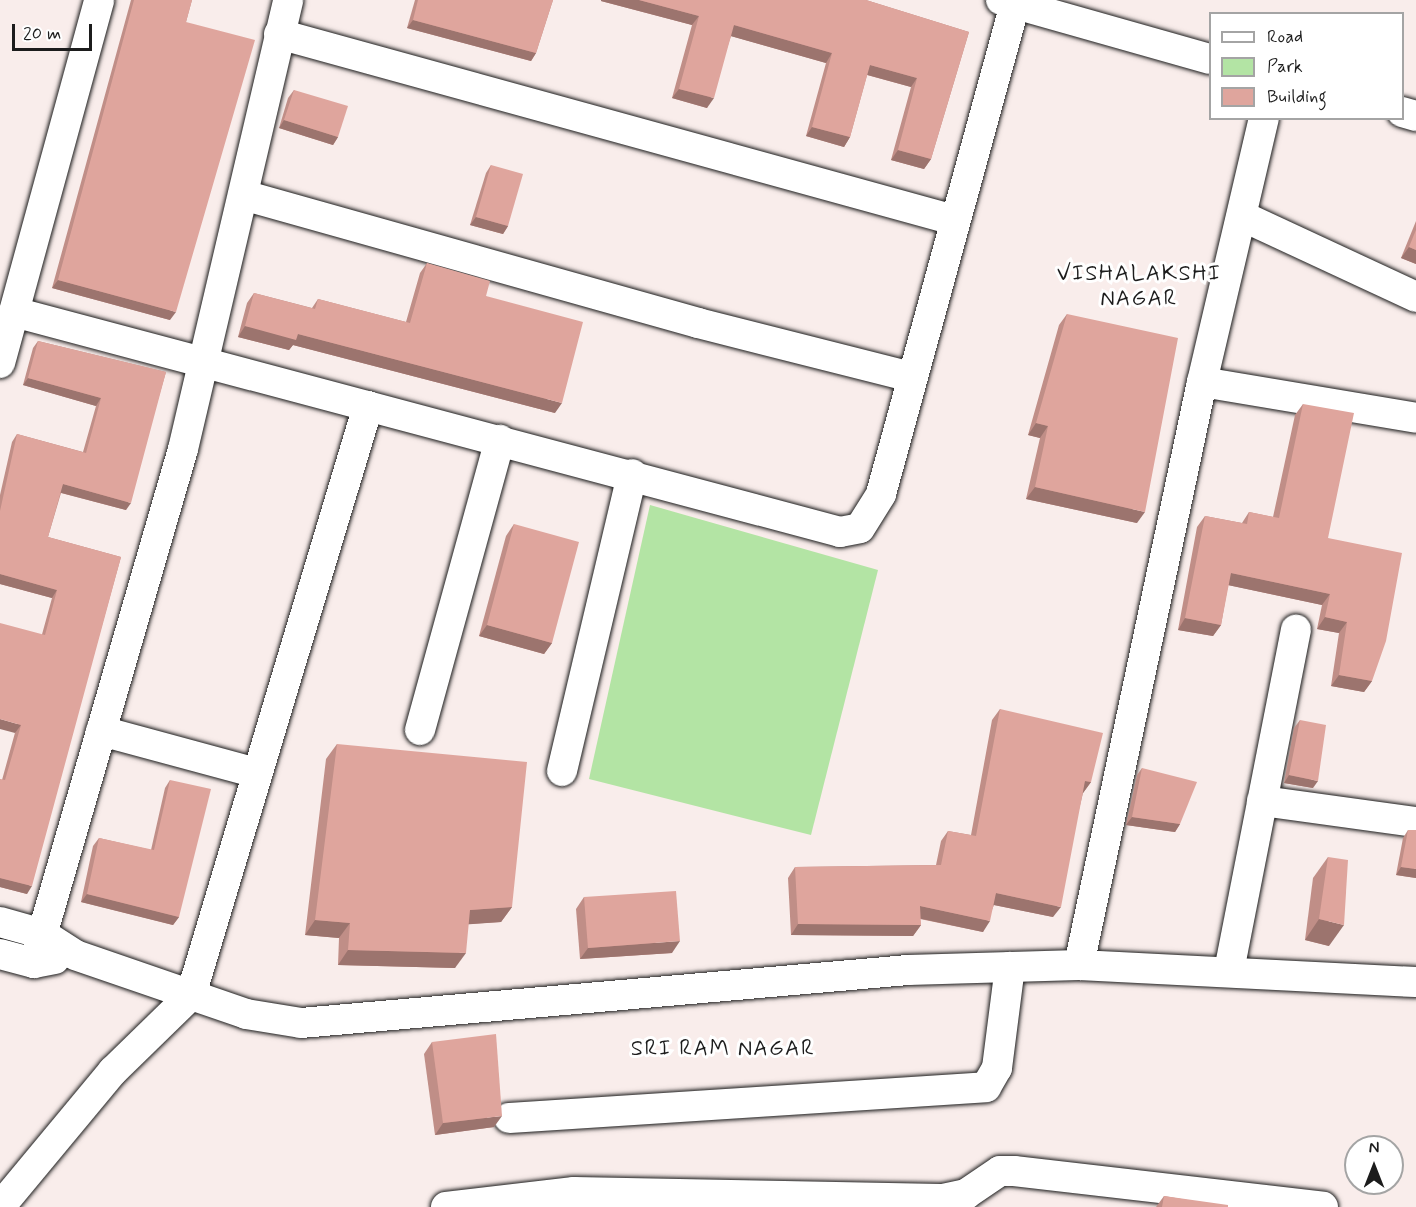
<!DOCTYPE html>
<html>
<head>
<meta charset="utf-8">
<style>
	body { margin:0 }
	#map { position:relative; width:1416px; height:1207px; overflow:hidden; background:#f9edeb; font-family:Mynerve,sans-serif }
	div>[style] { position:absolute }
	[style*='--x'] { left:calc(var(--x)*1px); top:calc(var(--y)*1px); width:calc(var(--w)*1px); rotate:calc(var(--a)*1deg) }
	.green>* { inset:0; background:#b3e4a4 }
	.roads { filter:drop-shadow(0 0 2px #1c1c1c) drop-shadow(0 0 2px #1c1c1c) }
	.minor>* { height:30px; margin:-15px; padding:0 15px; transform-origin:15px; border-radius:15px; background:#fff }
	.wall>* { inset:0; background:#c08e87 }
	.shaded-wall>* { inset:0; background:#9c746e }
	.building>* { inset:0; background:#dfa59d }
	span { translate:-50% -50%; white-space:nowrap; text-align:center; line-height:1.15; -webkit-text-stroke:6px #fff; paint-order:stroke }
	.neighbourhood-label { font-size:22px; color:#1c1c1c; letter-spacing:1.5px }
	.legend { position:absolute; left:1209px; top:12px; width:195px; height:108px; box-sizing:border-box; background:#fff; border:2px solid #a4a4a4; margin:0; padding:8px 10px; list-style:none; font-size:18px; color:#1c1c1c }
	.legend li { display:flex; align-items:center; gap:12px; height:30px }
	.legend b { width:30px; border:2px solid #a4a4a4 }
	.north { position:absolute; left:1344px; top:1135px; width:60px; height:60px; box-sizing:border-box; background:#fff; border:2px solid #a4a4a4; border-radius:50%; rotate:0deg; font-size:16px; font-weight:700; line-height:24px; text-align:center; color:#1c1c1c }
	.north::after { content:''; display:block; margin:auto; width:21px; height:27px; background:#1c1c1c; clip-path:polygon(50% 0,100% 100%,50% 72%,0 100%) }
	.scale { position:absolute; left:12px; top:24px; width:80px; height:27px; box-sizing:border-box; border:3px solid #1c1c1c; border-top:0; padding-left:8px; font-size:18px; line-height:21px; white-space:nowrap; color:#1c1c1c; -webkit-text-stroke:4px #fff; paint-order:stroke }
</style>
</head>
<body>
<div id="map">
	<div class="green">
		<i style="clip-path:polygon(650px 505px,878px 570px,811px 835px,589px 779px)"></i>
	</div>
	<div class="roads">
		<div class="minor">
			<i style="--x:1001;--y:0;--w:217;--a:15.8"></i>
			<i style="--x:279;--y:34;--w:700;--a:15.41"></i>
			<i style="--x:1402;--y:112;--w:15;--a:16"></i>
			<i style="--x:243;--y:195;--w:473;--a:15.7"></i>
			<i style="--x:698;--y:323;--w:220;--a:14.2"></i>
			<i style="--x:1244;--y:217;--w:190;--a:24.9"></i>
			<i style="--x:14;--y:312;--w:855;--a:14.91"></i>
			<i style="--x:840;--y:532;--w:20;--a:-11"></i>
			<i style="--x:860;--y:528;--w:40;--a:-58"></i>
			<i style="--x:881;--y:494;--w:508;--a:-74.71"></i>
			<i style="--x:0;--y:363;--w:376;--a:-74.7"></i>
			<i style="--x:1202;--y:382;--w:217;--a:9.5"></i>
			<i style="--x:420;--y:730;--w:301;--a:-74.6"></i>
			<i style="--x:101;--y:731;--w:162;--a:15.1"></i>
			<i style="--x:562;--y:771;--w:305;--a:-76.7"></i>
			<i style="--x:1262;--y:801;--w:155;--a:7.8"></i>
			<i style="--x:0;--y:922;--w:45;--a:15.6"></i>
			<i style="--x:43;--y:934;--w:38;--a:33"></i>
			<i style="--x:75;--y:955;--w:181;--a:19"></i>
			<i style="--x:246;--y:1014;--w:56;--a:9.3"></i>
			<i style="--x:301;--y:1023;--w:609;--a:-4.99"></i>
			<i style="--x:908;--y:970;--w:171;--a:-1.7"></i>
			<i style="--x:1079;--y:965;--w:337;--a:2.9"></i>
			<i style="--x:0;--y:954;--w:35;--a:15"></i>
			<i style="--x:34;--y:963;--w:21;--a:-11"></i>
			<i style="--x:34;--y:963;--w:535;--a:-73.83"></i>
			<i style="--x:183;--y:449;--w:461;--a:-76.8"></i>
			<i style="--x:1079;--y:965;--w:596;--a:-78.09"></i>
			<i style="--x:1202;--y:382;--w:271;--a:-76.8"></i>
			<i style="--x:1229;--y:971;--w:348;--a:-78.9"></i>
			<i style="--x:509;--y:1118;--w:478;--a:-3.7"></i>
			<i style="--x:986;--y:1087;--w:22;--a:-60"></i>
			<i style="--x:997;--y:1068;--w:102;--a:-82.7"></i>
			<i style="--x:0;--y:1207;--w:177;--a:-50.3"></i>
			<i style="--x:113;--y:1071;--w:109;--a:-44.3"></i>
			<i style="--x:191;--y:995;--w:615;--a:-73.27"></i>
			<i style="--x:446;--y:1207;--w:129;--a:-6.7"></i>
			<i style="--x:574;--y:1192;--w:369;--a:1.1"></i>
			<i style="--x:943;--y:1199;--w:24;--a:-12"></i>
			<i style="--x:966;--y:1194;--w:41;--a:-34.1"></i>
			<i style="--x:1000;--y:1171;--w:14;--a:0"></i>
			<i style="--x:1014;--y:1171;--w:311;--a:6.6"></i>
		</div>
	</div>
	<div class="wall">
		<i style="clip-path:polygon(131px 0,192px 0,186px 22px,170px 320px,52px 288px)"></i>
		<i style="clip-path:polygon(415px 0,553px 0,536px 53px,531px 61px,407px 28px)"></i>
		<i style="clip-path:polygon(601px 0,866px 0,969px 32px,931px 159px,924px 169px,891px 160px,911px 87px,867px 75px,850px 137px,844px 147px,806px 136px,826px 63px,731px 36px,707px 108px,672px 98px,692px 25px,601px 1px)"></i>
		<i style="clip-path:polygon(294px 90px,338px 137px,333px 145px,279px 128px,288px 98px)"></i>
		<i style="clip-path:polygon(491px 165px,508px 226px,503px 234px,470px 225px,486px 173px)"></i>
		<i style="clip-path:polygon(1416px 221px,1416px 264px,1401px 258px)"></i>
		<i style="clip-path:polygon(427px 263px,486px 296px,555px 413px,293px 345px,289px 350px,238px 337px,247px 303px,254px 293px,312px 308px,318px 299px,406px 322px,420px 273px)"></i>
		<i style="clip-path:polygon(1067px 314px,1137px 523px,1026px 499px,1040px 438px,1028px 435px,1059px 325px)"></i>
		<i style="clip-path:polygon(38px 341px,166px 372px,126px 510px,61px 493px,48px 537px,121px 557px,27px 894px,0 887px,0 779px,2px 780px,52px 598px,0 584px,0 495px,12px 442px,17px 434px,83px 452px,96px 406px,23px 385px,33px 348px)"></i>
		<i style="clip-path:polygon(1303px 404px,1328px 538px,1372px 681px,1364px 692px,1331px 686px,1339px 633px,1317px 629px,1322px 605px,1228px 585px,1221px 625px,1213px 636px,1178px 630px,1197px 527px,1205px 516px,1242px 523px,1249px 512px,1273px 517px,1295px 415px)"></i>
		<i style="clip-path:polygon(514px 524px,552px 643px,544px 654px,479px 636px,506px 536px)"></i>
		<i style="clip-path:polygon(1000px 709px,1091px 782px,1083px 793px,1053px 917px,994px 905px,983px 932px,920px 919px,921px 925px,913px 936px,791px 935px,788px 878px,795px 867px,936px 865px,941px 841px,948px 831px,971px 835px,992px 720px)"></i>
		<i style="clip-path:polygon(1300px 720px,1313px 788px,1284px 783px,1294px 728px)"></i>
		<i style="clip-path:polygon(337px 744px,512px 907px,501px 922px,468px 924px,455px 968px,338px 965px,339px 938px,305px 935px,326px 759px)"></i>
		<i style="clip-path:polygon(1142px 768px,1180px 824px,1175px 832px,1126px 825px,1137px 775px)"></i>
		<i style="clip-path:polygon(170px 780px,179px 917px,173px 925px,81px 902px,93px 846px,99px 838px,151px 850px,165px 788px)"></i>
		<i style="clip-path:polygon(1408px 830px,1416px 878px,1396px 875px,1403px 838px)"></i>
		<i style="clip-path:polygon(1328px 857px,1329px 946px,1305px 940px,1313px 878px)"></i>
		<i style="clip-path:polygon(584px 897px,672px 953px,580px 959px,576px 909px)"></i>
		<i style="clip-path:polygon(432px 1042px,494px 1127px,435px 1135px,424px 1054px)"></i>
		<i style="clip-path:polygon(1164px 1196px,1228px 1207px,1156px 1207px)"></i>
	</div>
	<div class="shaded-wall">
		<i style="clip-path:polygon(601px 0,639px 0,699px 16px,692px 25px,601px 1px)"></i>
		<i style="clip-path:polygon(413px 20px,536px 53px,531px 61px,407px 28px)"></i>
		<i style="clip-path:polygon(734px 25px,832px 53px,826px 63px,727px 35px)"></i>
		<i style="clip-path:polygon(870px 65px,917px 78px,911px 87px,864px 74px)"></i>
		<i style="clip-path:polygon(679px 89px,714px 98px,707px 108px,672px 98px)"></i>
		<i style="clip-path:polygon(284px 120px,338px 137px,333px 145px,279px 128px)"></i>
		<i style="clip-path:polygon(812px 127px,850px 137px,844px 147px,806px 136px)"></i>
		<i style="clip-path:polygon(898px 150px,931px 159px,924px 169px,891px 160px)"></i>
		<i style="clip-path:polygon(476px 217px,508px 226px,503px 234px,470px 225px)"></i>
		<i style="clip-path:polygon(1409px 247px,1416px 250px,1416px 264px,1401px 258px)"></i>
		<i style="clip-path:polygon(58px 280px,176px 312px,170px 320px,52px 288px)"></i>
		<i style="clip-path:polygon(245px 326px,298px 334px,562px 403px,555px 413px,293px 345px,289px 350px,238px 337px)"></i>
		<i style="clip-path:polygon(28px 378px,101px 398px,96px 406px,23px 385px)"></i>
		<i style="clip-path:polygon(1036px 423px,1048px 426px,1040px 438px,1028px 435px)"></i>
		<i style="clip-path:polygon(63px 484px,131px 503px,126px 510px,58px 492px)"></i>
		<i style="clip-path:polygon(1035px 487px,1145px 512px,1137px 523px,1026px 499px)"></i>
		<i style="clip-path:polygon(1231px 573px,1330px 594px,1322px 605px,1223px 584px)"></i>
		<i style="clip-path:polygon(0 574px,57px 590px,52px 598px,0 584px)"></i>
		<i style="clip-path:polygon(1325px 617px,1347px 622px,1339px 633px,1317px 629px)"></i>
		<i style="clip-path:polygon(1185px 618px,1221px 625px,1213px 636px,1178px 630px)"></i>
		<i style="clip-path:polygon(487px 625px,552px 643px,544px 654px,479px 636px)"></i>
		<i style="clip-path:polygon(1339px 675px,1372px 681px,1364px 692px,1331px 686px)"></i>
		<i style="clip-path:polygon(0 719px,21px 725px,15px 733px,0 729px)"></i>
		<i style="clip-path:polygon(1289px 775px,1318px 781px,1313px 788px,1284px 783px)"></i>
		<i style="clip-path:polygon(1085px 781px,1091px 782px,1083px 793px,1077px 791px)"></i>
		<i style="clip-path:polygon(1132px 817px,1180px 824px,1175px 832px,1126px 825px)"></i>
		<i style="clip-path:polygon(1401px 867px,1416px 869px,1416px 878px,1396px 875px)"></i>
		<i style="clip-path:polygon(0 878px,32px 886px,27px 894px,0 887px)"></i>
		<i style="clip-path:polygon(996px 893px,1061px 907px,1053px 917px,989px 904px)"></i>
		<i style="clip-path:polygon(87px 894px,179px 917px,173px 925px,81px 902px)"></i>
		<i style="clip-path:polygon(920px 906px,990px 921px,983px 932px,913px 917px)"></i>
		<i style="clip-path:polygon(512px 907px,501px 922px,459px 925px,470px 910px)"></i>
		<i style="clip-path:polygon(1319px 919px,1344px 925px,1329px 946px,1305px 940px)"></i>
		<i style="clip-path:polygon(315px 920px,350px 923px,339px 938px,305px 935px)"></i>
		<i style="clip-path:polygon(798px 924px,921px 925px,913px 936px,791px 935px)"></i>
		<i style="clip-path:polygon(680px 941px,672px 953px,580px 959px,588px 948px)"></i>
		<i style="clip-path:polygon(348px 950px,466px 953px,455px 968px,338px 965px)"></i>
		<i style="clip-path:polygon(502px 1116px,494px 1127px,435px 1135px,443px 1123px)"></i>
	</div>
	<div class="building">
		<i style="clip-path:polygon(134px 0,192px 0,186px 22px,255px 40px,176px 312px,58px 280px)"></i>
		<i style="clip-path:polygon(418px 0,553px 0,536px 53px,413px 20px)"></i>
		<i style="clip-path:polygon(639px 0,866px 0,969px 32px,931px 159px,898px 150px,917px 78px,870px 65px,850px 137px,812px 127px,832px 53px,734px 25px,714px 98px,679px 89px,699px 16px)"></i>
		<i style="clip-path:polygon(294px 90px,348px 106px,338px 137px,284px 120px)"></i>
		<i style="clip-path:polygon(491px 165px,523px 174px,508px 226px,476px 217px)"></i>
		<i style="clip-path:polygon(1416px 230px,1416px 250px,1409px 247px)"></i>
		<i style="clip-path:polygon(427px 263px,490px 281px,486px 296px,583px 322px,562px 403px,298px 334px,296px 340px,245px 326px,254px 293px,315px 309px,318px 299px,410px 323px)"></i>
		<i style="clip-path:polygon(1067px 314px,1178px 338px,1145px 512px,1035px 487px,1048px 426px,1036px 423px)"></i>
		<i style="clip-path:polygon(38px 341px,166px 372px,131px 503px,63px 484px,48px 537px,121px 557px,32px 886px,0 878px,0 779px,5px 780px,21px 725px,0 719px,0 623px,45px 635px,57px 590px,0 574px,0 511px,17px 434px,86px 453px,101px 398px,28px 378px)"></i>
		<i style="clip-path:polygon(1303px 404px,1354px 413px,1328px 538px,1402px 553px,1386px 641px,1372px 681px,1339px 675px,1347px 622px,1325px 617px,1330px 594px,1231px 573px,1221px 625px,1185px 618px,1205px 516px,1247px 524px,1249px 512px,1279px 518px)"></i>
		<i style="clip-path:polygon(514px 524px,579px 542px,552px 643px,487px 625px)"></i>
		<i style="clip-path:polygon(1000px 709px,1103px 733px,1091px 782px,1085px 781px,1061px 907px,996px 893px,990px 921px,920px 906px,921px 925px,798px 924px,795px 867px,941px 865px,948px 831px,976px 836px)"></i>
		<i style="clip-path:polygon(1300px 720px,1326px 725px,1318px 781px,1289px 775px)"></i>
		<i style="clip-path:polygon(337px 744px,527px 762px,512px 907px,470px 910px,466px 953px,348px 950px,350px 923px,315px 920px)"></i>
		<i style="clip-path:polygon(1142px 768px,1197px 782px,1180px 824px,1132px 817px)"></i>
		<i style="clip-path:polygon(170px 780px,211px 789px,179px 917px,87px 894px,99px 838px,154px 850px)"></i>
		<i style="clip-path:polygon(1408px 830px,1416px 830px,1416px 869px,1401px 867px)"></i>
		<i style="clip-path:polygon(1328px 857px,1348px 860px,1344px 925px,1319px 919px)"></i>
		<i style="clip-path:polygon(676px 891px,680px 941px,588px 948px,584px 897px)"></i>
		<i style="clip-path:polygon(496px 1034px,502px 1116px,443px 1123px,432px 1042px)"></i>
		<i style="clip-path:polygon(1164px 1196px,1228px 1205px,1228px 1207px,1162px 1207px)"></i>
	</div>
	<div class="neighbourhood-label">
		<span style="left:1139px;top:287px">VISHALAKSHI<br>NAGAR</span>
		<span style="left:723px;top:1050px">SRI RAM NAGAR</span>
	</div>
	<ul class="legend">
	<li><b style="height:8px;background:#fff"></b>Road</li>
	<li><b style="height:16px;background:#b3e4a4"></b>Park</li>
	<li><b style="height:16px;background:#dfa59d"></b>Building</li>
	</ul>
	<div class="north">N</div>
	<div class="scale">20 m</div>
</div>
</body>
</html>
